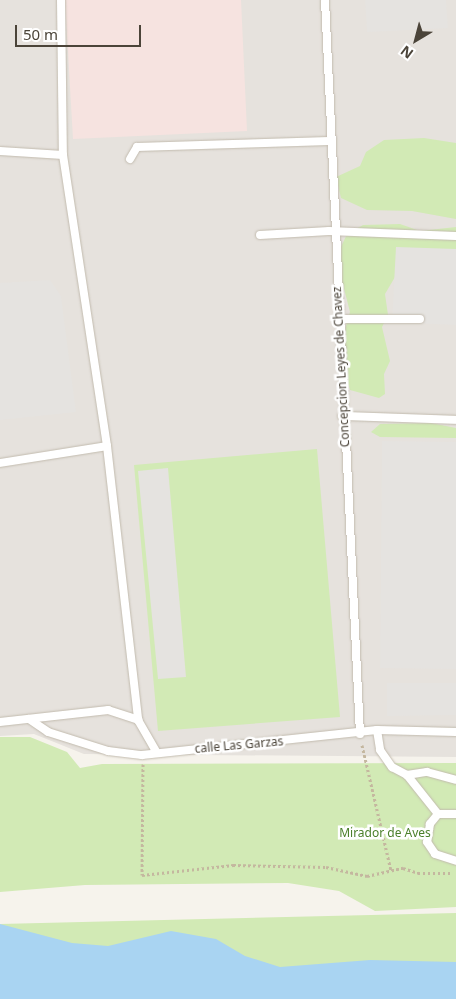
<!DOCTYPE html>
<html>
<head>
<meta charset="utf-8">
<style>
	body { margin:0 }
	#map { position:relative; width:456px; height:999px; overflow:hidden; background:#f6f3ec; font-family:"Noto Sans",sans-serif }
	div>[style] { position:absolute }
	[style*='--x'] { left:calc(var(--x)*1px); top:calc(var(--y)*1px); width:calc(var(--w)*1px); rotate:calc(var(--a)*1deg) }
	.industrial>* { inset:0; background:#e6e2dd }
	.medical>* { inset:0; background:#f6e3e0 }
	.green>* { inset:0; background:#d2eab5 }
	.parking>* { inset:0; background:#e5e3e0 }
	.water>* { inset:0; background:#a9d4f2 }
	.path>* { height:3px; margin-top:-1.5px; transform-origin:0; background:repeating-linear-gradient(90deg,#c4b79f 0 2.5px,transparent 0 5px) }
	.roads { filter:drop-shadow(0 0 1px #c2bbae) drop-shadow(0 0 1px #c2bbae) }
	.lane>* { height:8px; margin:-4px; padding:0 4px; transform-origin:4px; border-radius:4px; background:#fff }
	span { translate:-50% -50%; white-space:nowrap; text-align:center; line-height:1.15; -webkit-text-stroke:5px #fff; paint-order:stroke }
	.street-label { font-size:12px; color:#4b4439 }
	.park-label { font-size:12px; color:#4a7f2a }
	.north { position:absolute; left:391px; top:15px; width:50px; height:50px; -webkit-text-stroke:4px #fff; paint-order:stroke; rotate:217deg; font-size:14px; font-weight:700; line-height:20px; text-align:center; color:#4b4439 }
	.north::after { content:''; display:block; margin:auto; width:18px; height:22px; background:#4b4439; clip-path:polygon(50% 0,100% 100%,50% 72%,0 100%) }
	.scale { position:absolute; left:15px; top:25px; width:126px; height:22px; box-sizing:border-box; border:2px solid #4b4439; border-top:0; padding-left:6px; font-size:15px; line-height:18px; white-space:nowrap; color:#4b4439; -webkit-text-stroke:4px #fff; paint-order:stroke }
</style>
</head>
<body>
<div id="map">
	<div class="industrial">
		<i style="clip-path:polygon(0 0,456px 0,456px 757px,84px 754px,34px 734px,0 736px)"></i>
	</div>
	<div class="medical">
		<i style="clip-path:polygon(65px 0,241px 0,247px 131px,73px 139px)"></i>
	</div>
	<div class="green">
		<i style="clip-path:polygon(424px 138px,456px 143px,456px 219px,412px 211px,367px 210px,341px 198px,336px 177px,360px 166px,366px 152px,384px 140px)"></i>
		<i style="clip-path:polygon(400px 224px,420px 231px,456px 227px,456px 273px,395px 277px,385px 294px,388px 315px,382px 327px,390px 361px,384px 374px,385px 394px,379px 398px,350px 390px,338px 355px,350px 312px,341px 277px,341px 247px,347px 234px,363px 225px)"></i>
		<i style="clip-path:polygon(431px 423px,456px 428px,456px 438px,380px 437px,371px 432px,380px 424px)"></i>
		<i style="clip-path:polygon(317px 449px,340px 717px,158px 731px,134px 465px)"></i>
		<i style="clip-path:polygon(0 737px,30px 737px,67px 752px,80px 768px,102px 764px,456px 763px,456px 907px,375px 911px,339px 891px,288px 883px,85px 885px,0 892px)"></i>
		<i style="clip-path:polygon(456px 913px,456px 999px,0 999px,0 924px)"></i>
	</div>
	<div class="parking">
		<i style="clip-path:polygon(365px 0,446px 0,448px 28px,367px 32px)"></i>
		<i style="clip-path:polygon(396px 247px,456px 249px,456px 325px,392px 322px)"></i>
		<i style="clip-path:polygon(50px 280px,61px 296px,76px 412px,0 420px,0 283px)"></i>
		<i style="clip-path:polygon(382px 441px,456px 442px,456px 669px,380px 668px)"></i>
		<i style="clip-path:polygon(168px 468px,186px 677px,158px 679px,138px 471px)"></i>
		<i style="clip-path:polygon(387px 683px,456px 683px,456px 715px,387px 716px)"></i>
	</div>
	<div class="water">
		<i style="clip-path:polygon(0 924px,72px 943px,108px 946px,171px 931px,216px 939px,245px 956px,280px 967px,370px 960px,456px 962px,456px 999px,0 999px)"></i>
	</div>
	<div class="path">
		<i style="--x:362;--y:745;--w:129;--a:77"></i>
		<i style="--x:143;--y:764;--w:111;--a:90.5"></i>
		<i style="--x:142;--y:875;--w:92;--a:-6.3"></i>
		<i style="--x:233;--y:865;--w:93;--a:1.2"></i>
		<i style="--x:326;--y:867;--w:42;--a:12.4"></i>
		<i style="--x:367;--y:876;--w:37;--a:-13"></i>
		<i style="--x:403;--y:868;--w:16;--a:18"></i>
		<i style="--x:418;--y:873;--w:32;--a:0"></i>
	</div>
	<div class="roads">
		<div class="lane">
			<i style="--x:61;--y:0;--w:155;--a:89.3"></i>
			<i style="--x:63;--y:155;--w:294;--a:81.4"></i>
			<i style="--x:107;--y:446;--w:276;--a:83.5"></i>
			<i style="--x:138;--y:720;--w:38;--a:60"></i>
			<i style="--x:325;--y:0;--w:735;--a:87.27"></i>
			<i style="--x:0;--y:151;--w:63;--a:3.6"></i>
			<i style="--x:130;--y:159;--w:14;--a:-60"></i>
			<i style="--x:137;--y:147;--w:192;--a:-1.8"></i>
			<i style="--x:260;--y:235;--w:69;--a:-3.3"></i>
			<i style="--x:329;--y:231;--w:127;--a:2.3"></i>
			<i style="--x:338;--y:319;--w:82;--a:0"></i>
			<i style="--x:342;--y:416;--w:114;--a:2"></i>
			<i style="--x:0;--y:463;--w:108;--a:-9"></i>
			<i style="--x:29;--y:719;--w:23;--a:34"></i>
			<i style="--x:48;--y:732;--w:63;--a:17.6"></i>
			<i style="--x:108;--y:751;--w:34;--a:7"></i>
			<i style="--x:142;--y:755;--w:236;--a:-6.1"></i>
			<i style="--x:377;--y:730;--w:79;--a:1.5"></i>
			<i style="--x:0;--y:722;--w:109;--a:-6.3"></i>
			<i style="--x:108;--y:710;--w:32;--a:18"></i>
			<i style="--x:377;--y:730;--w:20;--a:81"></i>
			<i style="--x:380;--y:750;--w:21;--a:55"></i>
			<i style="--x:392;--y:767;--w:17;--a:28"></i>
			<i style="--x:407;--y:775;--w:50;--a:51.5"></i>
			<i style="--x:438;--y:814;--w:18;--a:0"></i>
			<i style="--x:407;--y:775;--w:20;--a:-9"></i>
			<i style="--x:427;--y:772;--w:30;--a:15"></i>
			<i style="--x:438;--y:814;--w:13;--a:129"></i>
			<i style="--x:430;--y:824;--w:18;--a:99"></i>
			<i style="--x:427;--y:842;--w:14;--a:56"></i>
			<i style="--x:435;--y:854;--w:22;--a:18"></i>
		</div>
	</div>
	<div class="street-label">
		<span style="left:341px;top:367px;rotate:-93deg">Concepcion Leyes de Chavez</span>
		<span style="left:239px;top:745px;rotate:-5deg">calle Las Garzas</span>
	</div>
	<div class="park-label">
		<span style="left:385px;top:833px">Mirador de Aves</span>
	</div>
	<div class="north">N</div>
	<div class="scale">50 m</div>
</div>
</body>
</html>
